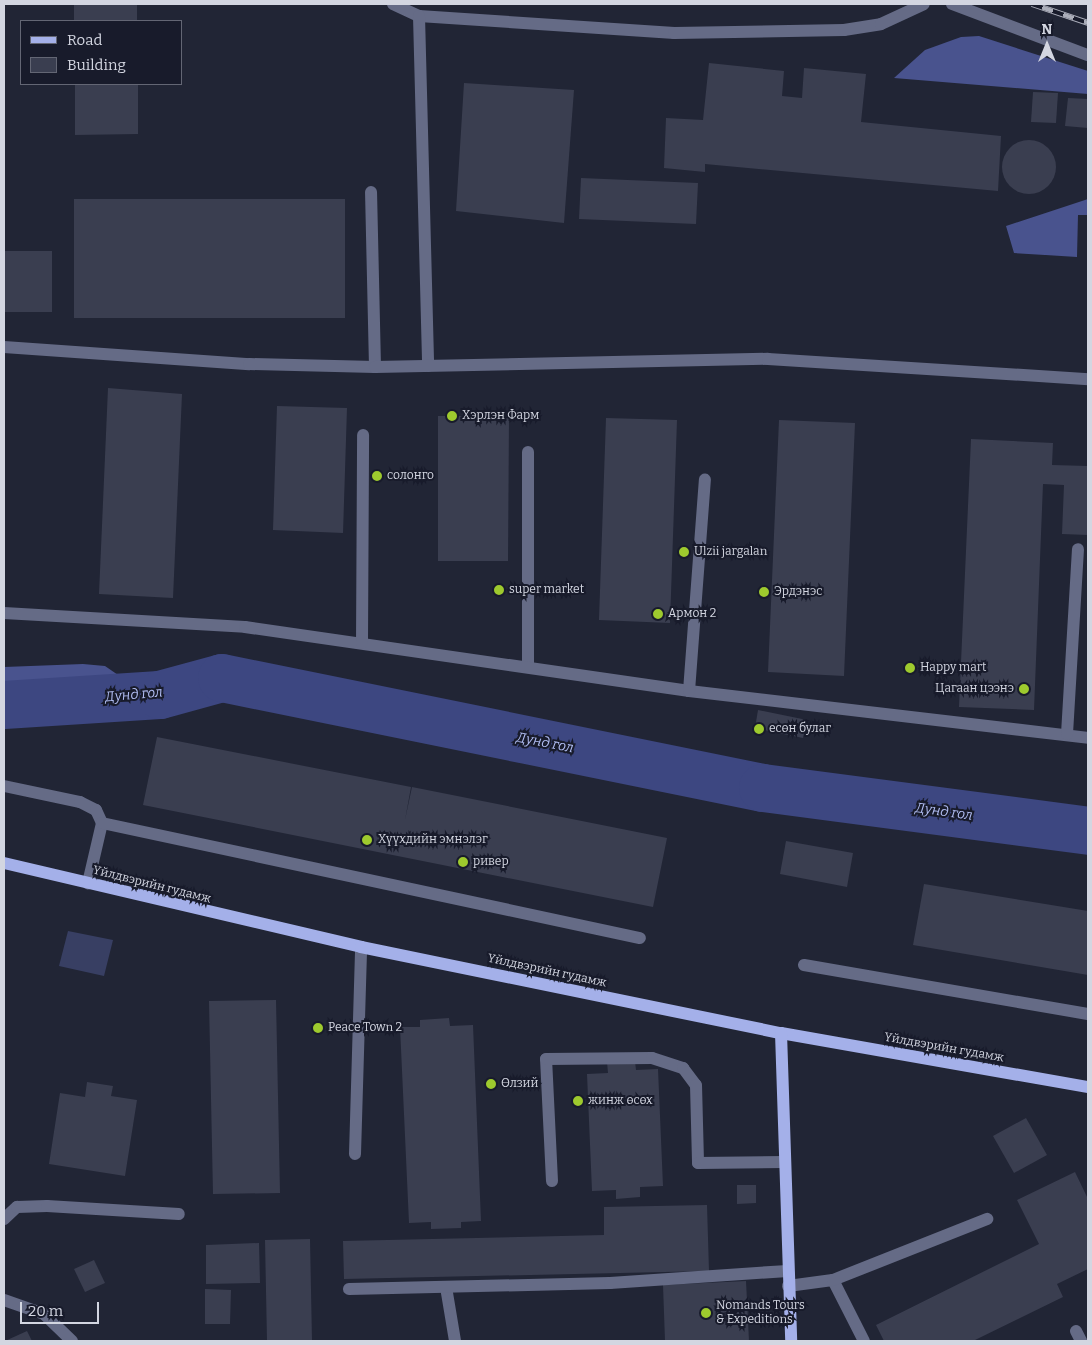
<!DOCTYPE html>
<html>
<head>
<meta charset="utf-8">
<style>
	body { margin:0 }
	#map { position:relative; width:1092px; height:1345px; overflow:hidden; background:#212535; font-family:Bitter,serif }
	div>[style] { position:absolute }
	[style*='--x'] { left:calc(var(--x)*1px); top:calc(var(--y)*1px); width:calc(var(--w)*1px); rotate:calc(var(--a)*1deg) }
	.green>* { inset:0; background:#383f63 }
	.forest>* { inset:0; background:#49538e }
	.river>* { height:48px; margin:-24px; padding:0 24px; transform-origin:24px; border-radius:24px; background:#3d4781 }
	.building>* { inset:0; background:#3a3e50 }
	.round { border-radius:50% }
	.minor>* { height:12px; margin:-6px; padding:0 6px; transform-origin:6px; border-radius:6px; background:#656b86 }
	.major>* { height:12px; margin:-6px; padding:0 6px; transform-origin:6px; border-radius:6px; background:#a4b0e9 }
	.rail>* { height:5.5px; margin-top:-2.75px; transform-origin:0; background:repeating-linear-gradient(90deg,#181b2b 0 11px,#abaeba 0 22px); box-sizing:border-box; border-block:1px solid #abaeba }
	.dots>* { width:14px; height:14px; translate:-50% -50%; box-sizing:border-box; border:2px solid #181b2b; border-radius:50% }
	span { translate:-50% -50%; white-space:nowrap; text-align:center; line-height:1.15; -webkit-text-stroke:4px #181b2b; paint-order:stroke }
	.poi-label { font-size:12px; color:#d3d6e1 }
	.left { translate:0 -50%; text-align:left }
	.right { translate:-100% -50%; text-align:right }
	.street-label { font-size:12px; color:#d3d6e1 }
	.water-label { font-size:14px; color:#b0bcf1; font-style:italic }
	.frame { position:absolute; inset:0; border:5px solid #d3d6e1; pointer-events:none }
	.legend { position:absolute; left:20px; top:20px; width:162px; height:65px; box-sizing:border-box; background:#181b2b; border:1px solid #636674; margin:0; padding:6px 9px; list-style:none; font-size:15px; color:#d3d6e1 }
	.legend li { display:flex; align-items:center; gap:10px; height:25px }
	.legend b { width:25px; border:1px solid #636674 }
	.north { position:absolute; left:1022px; top:20px; width:50px; height:50px; -webkit-text-stroke:4px #181b2b; paint-order:stroke; rotate:0deg; font-size:14px; font-weight:700; line-height:20px; text-align:center; color:#d3d6e1 }
	.north::after { content:''; display:block; margin:auto; width:18px; height:22px; background:#d3d6e1; clip-path:polygon(50% 0,100% 100%,50% 72%,0 100%) }
	.scale { position:absolute; left:20px; top:1302px; width:79px; height:22px; box-sizing:border-box; border:2px solid #d3d6e1; border-top:0; padding-left:6px; font-size:15px; line-height:18px; white-space:nowrap; color:#d3d6e1; -webkit-text-stroke:4px #181b2b; paint-order:stroke }
</style>
</head>
<body>
<div id="map">
	<div class="green">
		<i style="clip-path:polygon(68px 931px,113px 940px,104px 976px,59px 966px)"></i>
	</div>
	<div class="forest">
		<i style="clip-path:polygon(979px 36px,1088px 71px,1088px 94px,894px 78px,925px 50px,961px 37px)"></i>
		<i style="clip-path:polygon(1088px 199px,1088px 215px,1078px 215px,1077px 257px,1014px 253px,1006px 226px)"></i>
		<i style="clip-path:polygon(83px 664px,105px 666px,121px 677px,115px 688px,47px 690px,24px 697px,4px 698px,4px 667px)"></i>
		<i style="clip-path:polygon(89px 708px,41px 720px,4px 724px,4px 714px)"></i>
	</div>
	<div class="river">
		<i style="--x:4;--y:705;--w:156;--a:-3.7"></i>
		<i style="--x:160;--y:695;--w:64;--a:-15.3"></i>
		<i style="--x:222;--y:678;--w:552;--a:11.49"></i>
		<i style="--x:763;--y:788;--w:328;--a:7.5"></i>
	</div>
	<div class="building">
		<i style="clip-path:polygon(74px 4px,137px 4px,137px 21px,74px 21px)"></i>
		<i style="clip-path:polygon(709px 63px,784px 71px,782px 96px,802px 98px,804px 68px,866px 74px,861px 122px,1001px 136px,998px 191px,705px 164px,705px 172px,664px 168px,666px 118px,703px 120px)"></i>
		<i style="clip-path:polygon(464px 83px,574px 90px,564px 223px,456px 211px)"></i>
		<i style="clip-path:polygon(75px 84px,138px 84px,138px 134px,75px 135px)"></i>
		<i style="clip-path:polygon(1033px 92px,1058px 93px,1056px 123px,1031px 122px)"></i>
		<i style="clip-path:polygon(1068px 98px,1088px 99px,1088px 128px,1065px 126px)"></i>
		<i class="round" style="left:1002px;top:140px;width:54px;height:54px"></i>
		<i style="clip-path:polygon(581px 178px,698px 183px,696px 224px,579px 219px)"></i>
		<i style="clip-path:polygon(74px 199px,345px 199px,345px 318px,74px 318px)"></i>
		<i style="clip-path:polygon(4px 251px,52px 251px,52px 312px,4px 312px)"></i>
		<i style="clip-path:polygon(108px 388px,182px 394px,173px 598px,99px 594px)"></i>
		<i style="clip-path:polygon(277px 406px,347px 408px,343px 533px,273px 530px)"></i>
		<i style="clip-path:polygon(438px 416px,509px 416px,508px 561px,438px 561px)"></i>
		<i style="clip-path:polygon(606px 418px,677px 420px,670px 623px,599px 620px)"></i>
		<i style="clip-path:polygon(779px 420px,855px 423px,844px 676px,768px 672px)"></i>
		<i style="clip-path:polygon(971px 439px,1053px 443px,1052px 465px,1088px 466px,1088px 535px,1062px 534px,1064px 485px,1043px 484px,1034px 710px,959px 707px)"></i>
		<i style="clip-path:polygon(758px 710px,807px 720px,803px 738px,755px 728px)"></i>
		<i style="clip-path:polygon(157px 737px,411px 787px,405px 820px,412px 787px,667px 838px,653px 907px,143px 805px)"></i>
		<i style="clip-path:polygon(786px 841px,853px 853px,847px 887px,780px 874px)"></i>
		<i style="clip-path:polygon(924px 884px,1088px 911px,1088px 975px,913px 945px)"></i>
		<i style="clip-path:polygon(276px 1000px,280px 1193px,213px 1194px,209px 1001px)"></i>
		<i style="clip-path:polygon(449px 1018px,450px 1026px,473px 1025px,481px 1221px,461px 1222px,461px 1228px,431px 1229px,431px 1222px,409px 1223px,400px 1027px,420px 1027px,420px 1020px)"></i>
		<i style="clip-path:polygon(635px 1061px,636px 1070px,658px 1069px,663px 1186px,640px 1187px,640px 1197px,616px 1199px,616px 1190px,592px 1191px,587px 1074px,608px 1073px,607px 1062px)"></i>
		<i style="clip-path:polygon(87px 1082px,113px 1086px,111px 1096px,137px 1100px,125px 1176px,49px 1164px,60px 1093px,85px 1097px)"></i>
		<i style="clip-path:polygon(1026px 1118px,1047px 1155px,1014px 1173px,993px 1136px)"></i>
		<i style="clip-path:polygon(1075px 1172px,1088px 1199px,1088px 1269px,1057px 1284px,1063px 1297px,973px 1341px,884px 1341px,876px 1325px,1039px 1244px,1017px 1200px)"></i>
		<i style="clip-path:polygon(737px 1185px,756px 1185px,756px 1203px,737px 1204px)"></i>
		<i style="clip-path:polygon(707px 1205px,709px 1271px,344px 1279px,343px 1241px,604px 1235px,604px 1207px)"></i>
		<i style="clip-path:polygon(310px 1239px,312px 1341px,267px 1341px,265px 1240px)"></i>
		<i style="clip-path:polygon(259px 1243px,260px 1283px,206px 1284px,206px 1245px)"></i>
		<i style="clip-path:polygon(94px 1260px,105px 1283px,85px 1292px,74px 1269px)"></i>
		<i style="clip-path:polygon(746px 1281px,749px 1341px,665px 1341px,663px 1285px)"></i>
		<i style="clip-path:polygon(205px 1289px,231px 1290px,230px 1324px,205px 1324px)"></i>
		<i style="clip-path:polygon(27px 1331px,32px 1341px,5px 1341px)"></i>
	</div>
	<div class="minor">
		<i style="--x:393;--y:4;--w:29;--a:25"></i>
		<i style="--x:419;--y:16;--w:256;--a:3.8"></i>
		<i style="--x:674;--y:33;--w:170;--a:-1"></i>
		<i style="--x:844;--y:30;--w:37;--a:-9"></i>
		<i style="--x:881;--y:24;--w:47;--a:-24.9"></i>
		<i style="--x:952;--y:4;--w:145;--a:20.6"></i>
		<i style="--x:419;--y:16;--w:350;--a:88.5"></i>
		<i style="--x:4;--y:347;--w:246;--a:4"></i>
		<i style="--x:249;--y:364;--w:126;--a:1.4"></i>
		<i style="--x:375;--y:367;--w:175;--a:-91.3"></i>
		<i style="--x:375;--y:367;--w:393;--a:-1.2"></i>
		<i style="--x:768;--y:359;--w:321;--a:3.6"></i>
		<i style="--x:528;--y:452;--w:215;--a:90"></i>
		<i style="--x:4;--y:613;--w:241;--a:3.3"></i>
		<i style="--x:245;--y:627;--w:449;--a:8.2"></i>
		<i style="--x:689;--y:691;--w:402;--a:6.7"></i>
		<i style="--x:362;--y:643;--w:208;--a:-89.7"></i>
		<i style="--x:689;--y:691;--w:212;--a:-85.7"></i>
		<i style="--x:1067;--y:734;--w:185;--a:-86.6"></i>
		<i style="--x:4;--y:786;--w:78;--a:11.9"></i>
		<i style="--x:80;--y:802;--w:18;--a:27"></i>
		<i style="--x:96;--y:810;--w:14;--a:65"></i>
		<i style="--x:102;--y:823;--w:62;--a:103.1"></i>
		<i style="--x:102;--y:823;--w:550;--a:12.07"></i>
		<i style="--x:804;--y:965;--w:288;--a:9.8"></i>
		<i style="--x:355;--y:1154;--w:207;--a:-88.3"></i>
		<i style="--x:552;--y:1181;--w:122;--a:-92.8"></i>
		<i style="--x:546;--y:1059;--w:106;--a:-0.5"></i>
		<i style="--x:652;--y:1058;--w:33;--a:18"></i>
		<i style="--x:683;--y:1068;--w:21;--a:53"></i>
		<i style="--x:696;--y:1085;--w:78;--a:88.5"></i>
		<i style="--x:698;--y:1163;--w:86;--a:-0.7"></i>
		<i style="--x:4;--y:1219;--w:18;--a:-43"></i>
		<i style="--x:17;--y:1207;--w:30;--a:-2"></i>
		<i style="--x:47;--y:1206;--w:132;--a:3.5"></i>
		<i style="--x:833;--y:1280;--w:68;--a:63.1"></i>
		<i style="--x:788;--y:1286;--w:45;--a:-7.6"></i>
		<i style="--x:833;--y:1280;--w:166;--a:-21.6"></i>
		<i style="--x:446;--y:1287;--w:55;--a:80.5"></i>
		<i style="--x:349;--y:1289;--w:261;--a:-1.3"></i>
		<i style="--x:610;--y:1283;--w:178;--a:-3.9"></i>
		<i style="--x:4;--y:1300;--w:42;--a:19.3"></i>
		<i style="--x:44;--y:1314;--w:39;--a:44"></i>
		<i style="--x:1076;--y:1331;--w:11;--a:63"></i>
	</div>
	<div class="major">
		<i style="--x:4;--y:863;--w:367;--a:13.2"></i>
		<i style="--x:361;--y:947;--w:429;--a:11.6"></i>
		<i style="--x:781;--y:1033;--w:312;--a:10"></i>
		<i style="--x:781;--y:1033;--w:308;--a:88.1"></i>
	</div>
	<div class="rail">
		<i style="--x:1032;--y:4;--w:59;--a:18.7"></i>
	</div>
	<div class="dots">
		<i style="left:452px;top:416px;background:#9eca2e"></i>
		<i style="left:377px;top:476px;background:#9eca2e"></i>
		<i style="left:684px;top:552px;background:#9eca2e"></i>
		<i style="left:499px;top:590px;background:#9eca2e"></i>
		<i style="left:764px;top:592px;background:#9eca2e"></i>
		<i style="left:658px;top:614px;background:#9eca2e"></i>
		<i style="left:910px;top:668px;background:#9eca2e"></i>
		<i style="left:1024px;top:689px;background:#9eca2e"></i>
		<i style="left:759px;top:729px;background:#9eca2e"></i>
		<i style="left:367px;top:840px;background:#9eca2e"></i>
		<i style="left:463px;top:862px;background:#9eca2e"></i>
		<i style="left:318px;top:1028px;background:#9eca2e"></i>
		<i style="left:491px;top:1084px;background:#9eca2e"></i>
		<i style="left:578px;top:1101px;background:#9eca2e"></i>
		<i style="left:706px;top:1313px;background:#9eca2e"></i>
	</div>
	<div class="poi-label">
		<span class="left" style="left:462px;top:416px">Хэрлэн Фарм</span>
		<span class="left" style="left:387px;top:476px">солонго</span>
		<span class="left" style="left:694px;top:552px">Ulzii jargalan</span>
		<span class="left" style="left:509px;top:590px">super market</span>
		<span class="left" style="left:774px;top:592px">Эрдэнэс</span>
		<span class="left" style="left:668px;top:614px">Армон 2</span>
		<span class="left" style="left:920px;top:668px">Happy mart</span>
		<span class="right" style="left:1014px;top:689px">Цагаан цээнэ</span>
		<span class="left" style="left:769px;top:729px">есөн булаг</span>
		<span class="left" style="left:378px;top:840px">Хүүхдийн эмнэлэг</span>
		<span class="left" style="left:473px;top:862px">ривер</span>
		<span class="left" style="left:328px;top:1028px">Peace Town 2</span>
		<span class="left" style="left:501px;top:1084px">Өлзий</span>
		<span class="left" style="left:588px;top:1101px">жинж өсөх</span>
		<span class="left" style="left:716px;top:1313px">Nomands Tours<br>&amp; Expeditions</span>
	</div>
	<div class="street-label">
		<span style="left:152px;top:885px;rotate:14deg">Yйлдвэрийн гудамж</span>
		<span style="left:547px;top:971px;rotate:12deg">Yйлдвэрийн гудамж</span>
		<span style="left:944px;top:1048px;rotate:10deg">Yйлдвэрийн гудамж</span>
	</div>
	<div class="water-label">
		<span style="left:134px;top:695px;rotate:-5deg">Дунд гол</span>
		<span style="left:545px;top:743px;rotate:11deg">Дунд гол</span>
		<span style="left:944px;top:812px;rotate:8deg">Дунд гол</span>
	</div>
	<div class="frame"></div>
	<ul class="legend">
	<li><b style="height:6px;background:#a4b0e9"></b>Road</li>
	<li><b style="height:14px;background:#3a3e50"></b>Building</li>
	</ul>
	<div class="north">N</div>
	<div class="scale">20 m</div>
</div>
</body>
</html>
